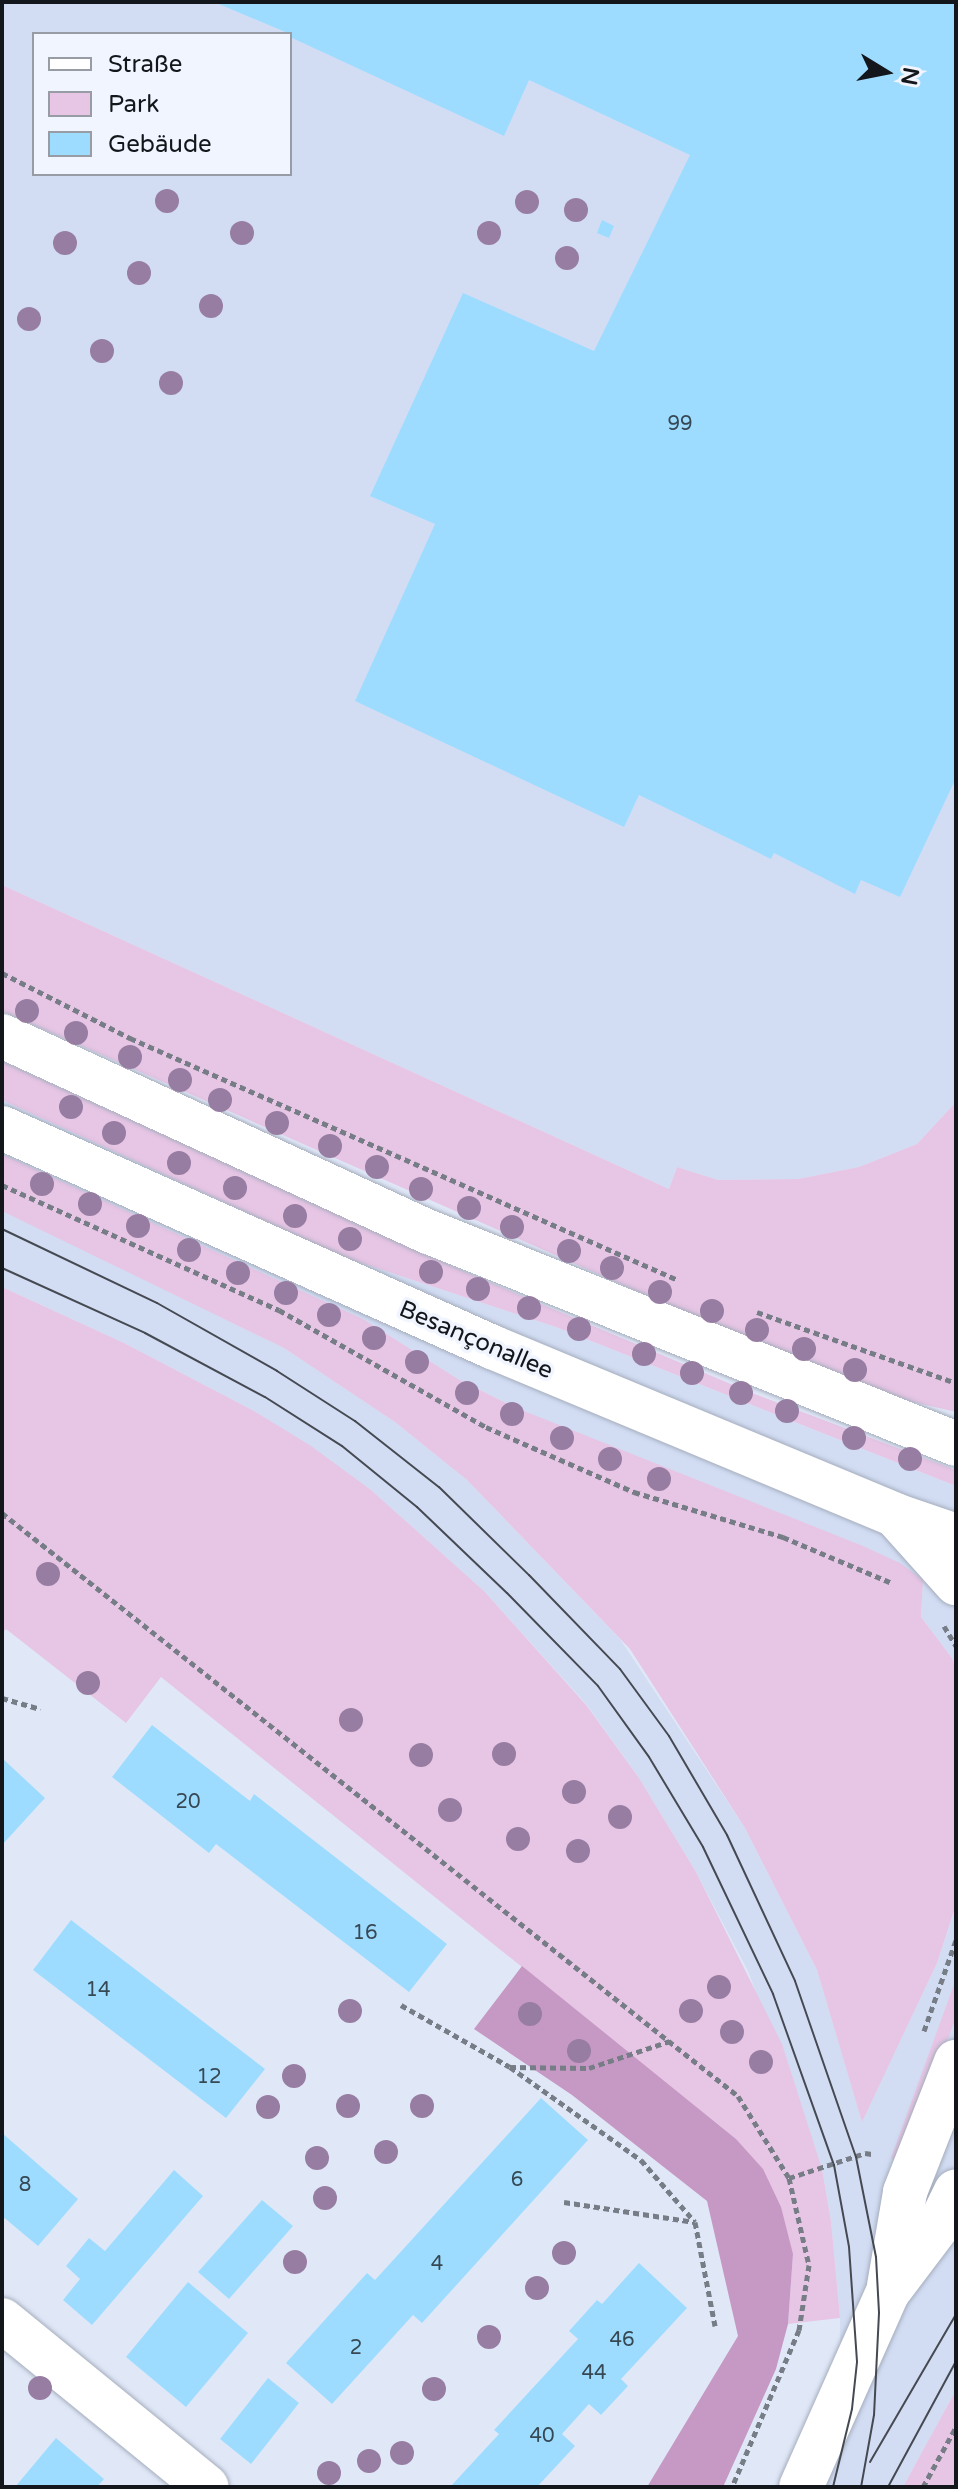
<!DOCTYPE html>
<html>
<head>
<meta charset="utf-8">
<style>
	body { margin:0 }
	#map { position:relative; width:958px; height:2489px; overflow:hidden; background:#e0e8f8; font-family:"Varela Round",sans-serif }
	div>[style] { position:absolute }
	[style*='--x'] { left:calc(var(--x)*1px); top:calc(var(--y)*1px); width:calc(var(--w)*1px); rotate:calc(var(--a)*1deg) }
	.built>* { inset:0; background:#d2ddf4 }
	.green>* { inset:0; background:#e7c5e5 }
	.forest>* { inset:0; background:#c698c4 }
	.building>* { inset:0; background:#9edcff }
	.path>* { height:5px; margin-top:-2.5px; transform-origin:0; background:repeating-linear-gradient(90deg,#777d87 0 6px,transparent 0 10px) }
	.roads { filter:drop-shadow(0 0 2px #a5adbc) drop-shadow(0 0 2px #a5adbc) }
	.minor>* { height:44px; margin:-22px; padding:0 22px; transform-origin:22px; border-radius:22px; background:#fff }
	.major>* { height:44px; margin:-22px; padding:0 22px; transform-origin:22px; border-radius:22px; background:#fff }
	.tram>* { height:2px; margin:-1px; padding:0 1px; transform-origin:1px; border-radius:1px; background:#454951 }
	.trees>* { width:24px; height:24px; margin:-12px; border-radius:50%; background:#977da2 }
	span { translate:-50% -50%; white-space:nowrap; text-align:center; line-height:1.15; -webkit-text-stroke:7px #f1f5ff; paint-order:stroke }
	.number-label { font-size:20px; color:#364854 }
	.number-label span { -webkit-text-stroke-width:0 }
	.street-label { font-size:24px; color:#13161b }
	.frame { position:absolute; inset:0; border:4px solid #13161b; pointer-events:none }
	.legend { position:absolute; left:32px; top:32px; width:260px; height:144px; box-sizing:border-box; background:#f1f5ff; border:2px solid #989ca4; margin:0; padding:10px 14px; list-style:none; font-size:24px; color:#13161b }
	.legend li { display:flex; align-items:center; gap:16px; height:40px }
	.legend b { width:40px; border:2px solid #989ca4 }
	.north { position:absolute; left:846px; top:32px; width:80px; height:80px; -webkit-text-stroke:6px #f1f5ff; paint-order:stroke; rotate:100deg; font-size:22px; font-weight:700; line-height:32px; text-align:center; color:#13161b }
	.north::after { content:''; display:block; margin:auto; width:28px; height:36px; background:#13161b; clip-path:polygon(50% 0,100% 100%,50% 72%,0 100%) }
</style>
</head>
<body>
<div id="map">
	<div class="built">
		<i style="clip-path:polygon(evenodd,2px 2px,956px 2px,956px 1102px,917px 1144px,859px 1167px,798px 1179px,718px 1180px,677px 1167px,669px 1189px,2px 885px,2px 2px,34px 34px,290px 34px,290px 174px,34px 174px,34px 34px)"></i>
		<i style="clip-path:polygon(2px 1100px,346px 1258px,556px 1327px,956px 1486px,956px 1670px,952px 1658px,921px 1617px,923px 1580px,514px 1407px,458px 1379px,363px 1319px,2px 1154px)"></i>
		<i style="clip-path:polygon(2px 1210px,284px 1348px,395px 1422px,467px 1480px,620px 1639px,745px 1828px,817px 1970px,862px 2121px,937px 1963px,956px 1906px,956px 2390px,903px 2487px,826px 2487px,841px 2404px,840px 2318px,831px 2221px,822px 2169px,748px 1971px,696px 1872px,639px 1778px,587px 1705px,484px 1591px,371px 1490px,254px 1411px,124px 1343px,2px 1287px)"></i>
	</div>
	<div class="green">
		<i style="clip-path:polygon(2px 885px,669px 1189px,677px 1167px,718px 1180px,798px 1179px,859px 1167px,917px 1144px,956px 1102px,956px 1412px,909px 1401px,702px 1320px,2px 1011px)"></i>
		<i style="clip-path:polygon(2px 1061px,463px 1271px,752px 1393px,956px 1470px,956px 1486px,556px 1327px,346px 1258px,2px 1100px)"></i>
		<i style="clip-path:polygon(2px 1154px,363px 1319px,458px 1379px,514px 1407px,863px 1546px,900px 1563px,923px 1580px,921px 1617px,952px 1658px,956px 1670px,956px 1905px,937px 1963px,862px 2122px,817px 1970px,745px 1828px,630px 1649px,467px 1480px,395px 1422px,284px 1348px,2px 1211px)"></i>
		<i style="clip-path:polygon(2px 1287px,124px 1343px,254px 1411px,311px 1446px,371px 1490px,484px 1591px,587px 1706px,639px 1778px,696px 1872px,782px 2044px,822px 2169px,831px 2221px,840px 2318px,788px 2324px,793px 2254px,736px 2139px,161px 1677px,126px 1723px,6px 1629px,2px 1634px)"></i>
		<i style="clip-path:polygon(956px 1979px,956px 2017px,901px 2166px,891px 2158px)"></i>
		<i style="clip-path:polygon(956px 2390px,956px 2487px,903px 2487px,922px 2452px)"></i>
	</div>
	<div class="forest">
		<i style="clip-path:polygon(522px 1966px,736px 2139px,763px 2169px,781px 2207px,793px 2254px,788px 2324px,776px 2369px,723px 2487px,647px 2487px,738px 2336px,707px 2201px,572px 2095px,474px 2029px)"></i>
	</div>
	<div class="building">
		<i style="clip-path:polygon(214px 2px,956px 2px,956px 778px,900px 897px,861px 880px,855px 894px,774px 853px,771px 859px,639px 795px,624px 827px,355px 701px,435px 524px,370px 496px,463px 293px,594px 351px,690px 155px,529px 80px,504px 136px,290px 37px,290px 34px)"></i>
		<i style="clip-path:polygon(602px 220px,614px 226px,609px 238px,597px 233px)"></i>
		<i style="clip-path:polygon(152px 1725px,250px 1801px,254px 1794px,447px 1944px,409px 1992px,216px 1844px,209px 1853px,112px 1777px)"></i>
		<i style="clip-path:polygon(2px 1758px,45px 1798px,2px 1845px)"></i>
		<i style="clip-path:polygon(71px 1920px,265px 2069px,226px 2118px,33px 1970px)"></i>
		<i style="clip-path:polygon(541px 2098px,588px 2140px,422px 2323px,413px 2315px,332px 2404px,286px 2363px,367px 2273px,375px 2280px)"></i>
		<i style="clip-path:polygon(2px 2133px,78px 2199px,38px 2246px,2px 2216px)"></i>
		<i style="clip-path:polygon(174px 2170px,203px 2196px,92px 2325px,63px 2300px,80px 2279px,66px 2266px,89px 2238px,105px 2251px)"></i>
		<i style="clip-path:polygon(262px 2200px,293px 2226px,229px 2299px,198px 2272px)"></i>
		<i style="clip-path:polygon(639px 2263px,687px 2308px,621px 2379px,628px 2386px,601px 2415px,589px 2404px,562px 2434px,575px 2446px,537px 2487px,450px 2487px,499px 2434px,494px 2430px,578px 2339px,569px 2331px,597px 2300px,602px 2304px)"></i>
		<i style="clip-path:polygon(188px 2282px,248px 2333px,186px 2407px,126px 2357px)"></i>
		<i style="clip-path:polygon(268px 2378px,299px 2403px,251px 2464px,220px 2439px)"></i>
		<i style="clip-path:polygon(56px 2438px,104px 2479px,97px 2487px,15px 2487px)"></i>
	</div>
	<div class="path">
		<i style="--x:2;--y:973;--w:144;--a:26.9"></i>
		<i style="--x:130;--y:1038;--w:599;--a:23.83"></i>
		<i style="--x:2;--y:1185;--w:304;--a:24.3"></i>
		<i style="--x:279;--y:1310;--w:238;--a:29.5"></i>
		<i style="--x:486;--y:1427;--w:162;--a:23.7"></i>
		<i style="--x:634;--y:1492;--w:156;--a:16.8"></i>
		<i style="--x:783;--y:1537;--w:118;--a:22.9"></i>
		<i style="--x:757;--y:1312;--w:211;--a:19.6"></i>
		<i style="--x:2;--y:1513;--w:939;--a:38.38"></i>
		<i style="--x:738;--y:2096;--w:97;--a:58.1"></i>
		<i style="--x:789;--y:2178;--w:89;--a:77.1"></i>
		<i style="--x:809;--y:2265;--w:66;--a:98.7"></i>
		<i style="--x:799;--y:2330;--w:171;--a:113.1"></i>
		<i style="--x:944;--y:1626;--w:23;--a:59"></i>
		<i style="--x:2;--y:1698;--w:40;--a:16"></i>
		<i style="--x:401;--y:2005;--w:125;--a:29.6"></i>
		<i style="--x:510;--y:2067;--w:79;--a:0.7"></i>
		<i style="--x:589;--y:2068;--w:85;--a:-18.4"></i>
		<i style="--x:924;--y:2031;--w:96;--a:-70.6"></i>
		<i style="--x:510;--y:2067;--w:161;--a:35.4"></i>
		<i style="--x:641;--y:2160;--w:82;--a:48.9"></i>
		<i style="--x:695;--y:2222;--w:106;--a:79.1"></i>
		<i style="--x:789;--y:2178;--w:80;--a:-18.2"></i>
		<i style="--x:865;--y:2153;--w:7;--a:8"></i>
		<i style="--x:564;--y:2202;--w:132;--a:8.7"></i>
		<i style="--x:923;--y:2487;--w:68;--a:-61.2"></i>
	</div>
	<div class="roads">
		<div class="minor">
			<i style="--x:889;--y:2286;--w:95;--a:-80.3"></i>
			<i style="--x:905;--y:2192;--w:140;--a:-68.6"></i>
			<i style="--x:2;--y:2320;--w:264;--a:39.2"></i>
			<i style="--x:801;--y:2487;--w:214;--a:-66"></i>
			<i style="--x:888;--y:2292;--w:88;--a:-52.9"></i>
			<i style="--x:941;--y:2222;--w:34;--a:-64"></i>
		</div>
		<div class="major">
			<i style="--x:2;--y:1036;--w:470;--a:24.7"></i>
			<i style="--x:429;--y:1232;--w:568;--a:21.91"></i>
			<i style="--x:2;--y:1128;--w:537;--a:24.08"></i>
			<i style="--x:492;--y:1347;--w:437;--a:22.6"></i>
			<i style="--x:895;--y:1515;--w:65;--a:19"></i>
			<i style="--x:897;--y:1517;--w:89;--a:48.2"></i>
		</div>
	</div>
	<div class="tram">
		<i style="--x:2;--y:1229;--w:172;--a:25.5"></i>
		<i style="--x:157;--y:1303;--w:138;--a:29.5"></i>
		<i style="--x:277;--y:1371;--w:93;--a:32.7"></i>
		<i style="--x:355;--y:1421;--w:107;--a:38.2"></i>
		<i style="--x:439;--y:1487;--w:126;--a:44.4"></i>
		<i style="--x:529;--y:1575;--w:131;--a:45.9"></i>
		<i style="--x:620;--y:1669;--w:83;--a:53.8"></i>
		<i style="--x:669;--y:1736;--w:115;--a:59.6"></i>
		<i style="--x:727;--y:1835;--w:161;--a:65"></i>
		<i style="--x:795;--y:1981;--w:186;--a:70.9"></i>
		<i style="--x:856;--y:2157;--w:102;--a:78.7"></i>
		<i style="--x:876;--y:2257;--w:56;--a:86.9"></i>
		<i style="--x:879;--y:2313;--w:102;--a:92.8"></i>
		<i style="--x:874;--y:2415;--w:73;--a:100.2"></i>
		<i style="--x:2;--y:1268;--w:157;--a:24.4"></i>
		<i style="--x:145;--y:1333;--w:136;--a:28.1"></i>
		<i style="--x:265;--y:1397;--w:91;--a:32.5"></i>
		<i style="--x:342;--y:1446;--w:97;--a:39.1"></i>
		<i style="--x:417;--y:1507;--w:124;--a:43.7"></i>
		<i style="--x:507;--y:1593;--w:130;--a:45.6"></i>
		<i style="--x:598;--y:1686;--w:87;--a:54.3"></i>
		<i style="--x:649;--y:1757;--w:105;--a:59"></i>
		<i style="--x:703;--y:1847;--w:163;--a:64.5"></i>
		<i style="--x:773;--y:1994;--w:182;--a:70.4"></i>
		<i style="--x:834;--y:2165;--w:83;--a:79.6"></i>
		<i style="--x:849;--y:2247;--w:115;--a:86"></i>
		<i style="--x:857;--y:2362;--w:47;--a:96.1"></i>
		<i style="--x:852;--y:2409;--w:80;--a:103.7"></i>
		<i style="--x:870;--y:2462;--w:171;--a:-59.8"></i>
		<i style="--x:888;--y:2487;--w:143;--a:-61.6"></i>
	</div>
	<div class="trees">
		<i style="left:167px;top:201px"></i>
		<i style="left:527px;top:202px"></i>
		<i style="left:576px;top:210px"></i>
		<i style="left:242px;top:233px"></i>
		<i style="left:489px;top:233px"></i>
		<i style="left:65px;top:243px"></i>
		<i style="left:567px;top:258px"></i>
		<i style="left:139px;top:273px"></i>
		<i style="left:211px;top:306px"></i>
		<i style="left:29px;top:319px"></i>
		<i style="left:102px;top:351px"></i>
		<i style="left:171px;top:383px"></i>
		<i style="left:27px;top:1011px"></i>
		<i style="left:76px;top:1033px"></i>
		<i style="left:130px;top:1057px"></i>
		<i style="left:180px;top:1080px"></i>
		<i style="left:220px;top:1100px"></i>
		<i style="left:71px;top:1107px"></i>
		<i style="left:277px;top:1123px"></i>
		<i style="left:114px;top:1133px"></i>
		<i style="left:330px;top:1146px"></i>
		<i style="left:179px;top:1163px"></i>
		<i style="left:377px;top:1167px"></i>
		<i style="left:42px;top:1184px"></i>
		<i style="left:235px;top:1188px"></i>
		<i style="left:421px;top:1189px"></i>
		<i style="left:90px;top:1204px"></i>
		<i style="left:469px;top:1208px"></i>
		<i style="left:295px;top:1216px"></i>
		<i style="left:138px;top:1226px"></i>
		<i style="left:512px;top:1227px"></i>
		<i style="left:350px;top:1239px"></i>
		<i style="left:189px;top:1250px"></i>
		<i style="left:569px;top:1251px"></i>
		<i style="left:612px;top:1268px"></i>
		<i style="left:431px;top:1272px"></i>
		<i style="left:238px;top:1273px"></i>
		<i style="left:478px;top:1289px"></i>
		<i style="left:660px;top:1292px"></i>
		<i style="left:286px;top:1293px"></i>
		<i style="left:529px;top:1308px"></i>
		<i style="left:712px;top:1311px"></i>
		<i style="left:329px;top:1315px"></i>
		<i style="left:579px;top:1329px"></i>
		<i style="left:757px;top:1330px"></i>
		<i style="left:374px;top:1338px"></i>
		<i style="left:804px;top:1349px"></i>
		<i style="left:644px;top:1354px"></i>
		<i style="left:417px;top:1362px"></i>
		<i style="left:855px;top:1370px"></i>
		<i style="left:692px;top:1373px"></i>
		<i style="left:467px;top:1393px"></i>
		<i style="left:741px;top:1393px"></i>
		<i style="left:787px;top:1411px"></i>
		<i style="left:512px;top:1414px"></i>
		<i style="left:562px;top:1438px"></i>
		<i style="left:854px;top:1438px"></i>
		<i style="left:610px;top:1459px"></i>
		<i style="left:910px;top:1459px"></i>
		<i style="left:659px;top:1479px"></i>
		<i style="left:48px;top:1574px"></i>
		<i style="left:88px;top:1683px"></i>
		<i style="left:351px;top:1720px"></i>
		<i style="left:504px;top:1754px"></i>
		<i style="left:421px;top:1755px"></i>
		<i style="left:574px;top:1792px"></i>
		<i style="left:450px;top:1810px"></i>
		<i style="left:620px;top:1817px"></i>
		<i style="left:518px;top:1839px"></i>
		<i style="left:578px;top:1851px"></i>
		<i style="left:719px;top:1987px"></i>
		<i style="left:350px;top:2011px"></i>
		<i style="left:691px;top:2011px"></i>
		<i style="left:530px;top:2014px"></i>
		<i style="left:732px;top:2032px"></i>
		<i style="left:579px;top:2051px"></i>
		<i style="left:761px;top:2062px"></i>
		<i style="left:294px;top:2076px"></i>
		<i style="left:348px;top:2106px"></i>
		<i style="left:422px;top:2106px"></i>
		<i style="left:268px;top:2107px"></i>
		<i style="left:386px;top:2152px"></i>
		<i style="left:317px;top:2158px"></i>
		<i style="left:325px;top:2198px"></i>
		<i style="left:564px;top:2253px"></i>
		<i style="left:295px;top:2262px"></i>
		<i style="left:537px;top:2288px"></i>
		<i style="left:489px;top:2337px"></i>
		<i style="left:40px;top:2388px"></i>
		<i style="left:434px;top:2389px"></i>
		<i style="left:402px;top:2453px"></i>
		<i style="left:369px;top:2461px"></i>
		<i style="left:329px;top:2473px"></i>
	</div>
	<div class="number-label">
		<span style="left:680px;top:424px">99</span>
		<span style="left:188px;top:1802px">20</span>
		<span style="left:365px;top:1933px">16</span>
		<span style="left:98px;top:1990px">14</span>
		<span style="left:209px;top:2077px">12</span>
		<span style="left:517px;top:2180px">6</span>
		<span style="left:25px;top:2185px">8</span>
		<span style="left:437px;top:2264px">4</span>
		<span style="left:622px;top:2340px">46</span>
		<span style="left:356px;top:2348px">2</span>
		<span style="left:594px;top:2373px">44</span>
		<span style="left:542px;top:2436px">40</span>
	</div>
	<div class="street-label">
		<span style="left:476px;top:1340px;rotate:23deg">Besançonallee</span>
	</div>
	<div class="frame"></div>
	<ul class="legend">
	<li><b style="height:10px;background:#fff"></b>Straße</li>
	<li><b style="height:22px;background:#e7c5e5"></b>Park</li>
	<li><b style="height:22px;background:#9edcff"></b>Gebäude</li>
	</ul>
	<div class="north">N</div>
</div>
</body>
</html>
